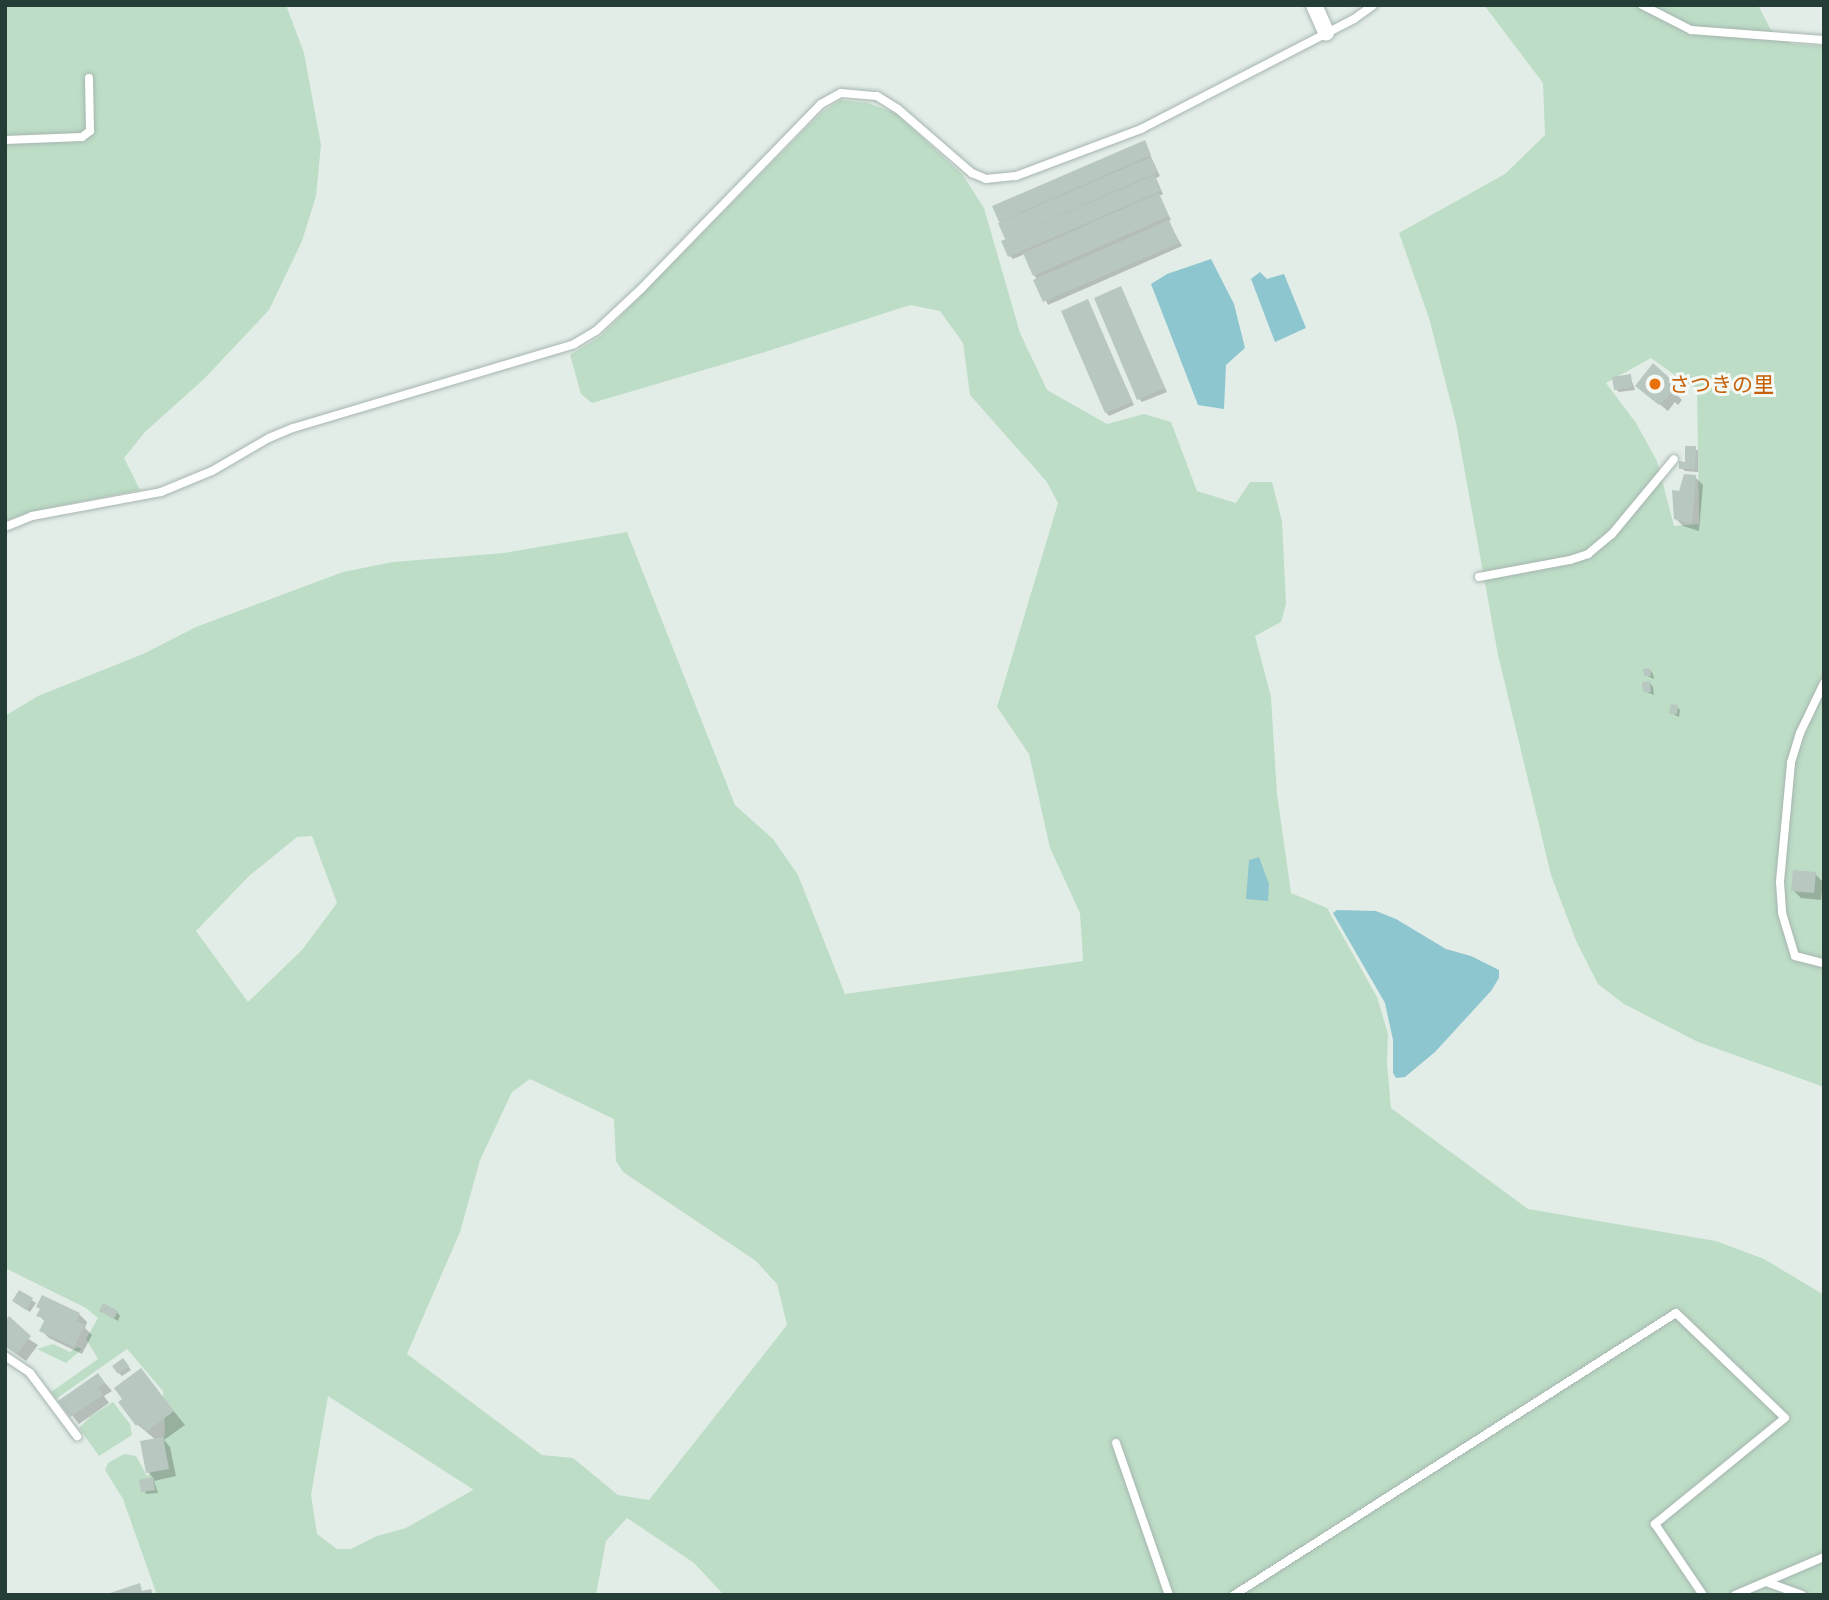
<!DOCTYPE html>
<html>
<head>
<meta charset="utf-8">
<style>
	body { margin:0 }
	#map { position:relative; width:1829px; height:1600px; overflow:hidden; background:#e3ede8; font-family:"Asap Condensed","Noto Sans JP",sans-serif }
	div>[style] { position:absolute }
	[style*='--x'] { left:calc(var(--x)*1px); top:calc(var(--y)*1px); width:calc(var(--w)*1px); rotate:calc(var(--a)*1deg) }
	.green>* { inset:0; background:#bdddc6 }
	.water>* { inset:0; background:#8ec6cf }
	.shadow>* { inset:0; background:#0003 }
	.building>* { inset:0; background:#b9c7c1 }
	.roads { filter:drop-shadow(0 0 2px #a6b5af) drop-shadow(0 0 2px #a6b5af) }
	.lane>* { height:8px; margin:-4px; padding:0 4px; transform-origin:4px; border-radius:4px; background:#fff }
	.street>* { height:16px; margin:-8px; padding:0 8px; transform-origin:8px; border-radius:8px; background:#fff }
	.dots>* { width:19px; height:19px; translate:-50% -50%; box-sizing:border-box; border:4px solid #f4f9f6; border-radius:50% }
	span { translate:-50% -50%; white-space:nowrap; text-align:center; line-height:1.15; -webkit-text-stroke:6px #f4f9f6; paint-order:stroke }
	.food-label { font-size:21px; color:#c56008 }
	.left { translate:0 -50%; text-align:left }
	.frame { position:absolute; inset:0; border:7px solid #243d36; pointer-events:none }
</style>
</head>
<body>
<div id="map">
	<div class="green">
		<i style="clip-path:polygon(5px 5px,286px 5px,304px 53px,321px 145px,316px 196px,302px 241px,269px 310px,204px 379px,145px 432px,124px 458px,140px 490px,33px 511px,5px 521px)"></i>
		<i style="clip-path:polygon(evenodd,1484px 5px,1758px 5px,1771px 30px,1792px 44px,1824px 46px,1824px 1087px,1698px 1042px,1624px 1004px,1598px 984px,1577px 943px,1551px 875px,1498px 655px,1456px 423px,1429px 318px,1399px 233px,1505px 174px,1545px 135px,1543px 83px,1484px 5px,1651px 358px,1697px 391px,1699px 524px,1674px 526px,1657px 461px,1636px 423px,1606px 383px,1651px 358px)"></i>
		<i style="clip-path:polygon(evenodd,840px 100px,868px 103px,895px 113px,962px 174px,984px 208px,1020px 333px,1047px 390px,1107px 424px,1144px 414px,1171px 422px,1197px 491px,1236px 503px,1250px 482px,1272px 482px,1282px 521px,1286px 604px,1281px 622px,1255px 636px,1271px 697px,1277px 794px,1291px 893px,1327px 908px,1377px 997px,1388px 1034px,1387px 1063px,1391px 1108px,1528px 1209px,1716px 1241px,1764px 1259px,1824px 1295px,1824px 1595px,724px 1595px,694px 1563px,627px 1518px,606px 1541px,596px 1595px,157px 1595px,123px 1499px,105px 1470px,108px 1463px,124px 1454px,136px 1456px,147px 1476px,161px 1465px,165px 1429px,163px 1391px,127px 1349px,56px 1399px,51px 1392px,98px 1359px,86px 1339px,98px 1318px,86px 1308px,5px 1268px,5px 716px,38px 696px,143px 654px,196px 627px,343px 572px,393px 562px,504px 553px,627px 532px,735px 805px,773px 839px,798px 875px,845px 994px,1083px 961px,1080px 913px,1050px 848px,1029px 754px,997px 707px,1058px 503px,1047px 482px,970px 395px,963px 343px,940px 311px,910px 305px,765px 352px,592px 403px,581px 394px,570px 355px,601px 336px,821px 113px,840px 100px,312px 836px,337px 903px,302px 950px,248px 1002px,196px 931px,249px 876px,297px 837px,312px 836px,840px 100px,530px 1079px,614px 1119px,616px 1161px,623px 1172px,756px 1261px,777px 1284px,787px 1325px,649px 1500px,618px 1495px,573px 1458px,542px 1455px,407px 1354px,460px 1232px,480px 1160px,512px 1092px,530px 1079px,840px 100px,328px 1396px,474px 1490px,473px 1490px,406px 1528px,377px 1536px,351px 1549px,337px 1549px,317px 1534px,311px 1495px,328px 1396px)"></i>
		<i style="clip-path:polygon(53px 1344px,70px 1352px,77px 1347px,82px 1349px,66px 1363px,37px 1349px)"></i>
		<i style="clip-path:polygon(113px 1402px,130px 1424px,132px 1435px,99px 1456px,79px 1428px,91px 1416px)"></i>
	</div>
	<div class="water">
		<i style="clip-path:polygon(1211px 259px,1234px 304px,1245px 348px,1226px 365px,1224px 409px,1198px 405px,1151px 284px,1167px 274px)"></i>
		<i style="clip-path:polygon(1260px 272px,1267px 279px,1284px 274px,1306px 328px,1275px 342px,1251px 279px)"></i>
		<i style="clip-path:polygon(1259px 857px,1269px 884px,1268px 901px,1246px 899px,1249px 860px)"></i>
		<i style="clip-path:polygon(1337px 910px,1376px 911px,1396px 919px,1446px 949px,1471px 956px,1499px 970px,1499px 978px,1491px 991px,1435px 1052px,1405px 1077px,1396px 1078px,1393px 1073px,1393px 1040px,1385px 1003px,1333px 913px)"></i>
	</div>
	<div class="shadow">
		<i style="clip-path:polygon(1144px 142px,1160px 176px,1156px 178px,1163px 194px,1159px 196px,1171px 220px,1168px 221px,1182px 246px,1048px 305px,1025px 254px,1013px 259px,1010px 256px,1008px 241px,994px 207px)"></i>
		<i style="clip-path:polygon(1121px 288px,1167px 392px,1142px 402px,1139px 399px)"></i>
		<i style="clip-path:polygon(1088px 301px,1134px 405px,1109px 416px,1106px 412px)"></i>
		<i style="clip-path:polygon(1653px 365px,1681px 392px,1678px 396px,1682px 400px,1678px 405px,1675px 402px,1668px 411px,1637px 386px)"></i>
		<i style="clip-path:polygon(1630px 376px,1635px 390px,1619px 392px,1616px 389px)"></i>
		<i style="clip-path:polygon(1695px 448px,1698px 451px,1698px 472px,1685px 471px,1681px 468px)"></i>
		<i style="clip-path:polygon(1695px 477px,1703px 485px,1699px 531px,1683px 526px,1675px 518px,1680px 492px)"></i>
		<i style="clip-path:polygon(1650px 670px,1653px 674px,1654px 679px,1645px 675px)"></i>
		<i style="clip-path:polygon(1650px 683px,1653px 687px,1654px 695px,1644px 691px)"></i>
		<i style="clip-path:polygon(1677px 707px,1680px 710px,1679px 717px,1671px 713px)"></i>
		<i style="clip-path:polygon(1815px 874px,1823px 882px,1821px 900px,1801px 898px,1793px 890px)"></i>
		<i style="clip-path:polygon(20px 1292px,36px 1303px,30px 1312px,18px 1304px)"></i>
		<i style="clip-path:polygon(43px 1297px,79px 1314px,87px 1322px,85px 1328px,92px 1335px,82px 1354px,49px 1338px,41px 1330px,45px 1322px,39px 1315px)"></i>
		<i style="clip-path:polygon(101px 1311px,117px 1312px,120px 1316px,118px 1321px)"></i>
		<i style="clip-path:polygon(5px 1324px,38px 1345px,26px 1361px,5px 1346px)"></i>
		<i style="clip-path:polygon(126px 1363px,131px 1370px,122px 1376px,119px 1373px)"></i>
		<i style="clip-path:polygon(141px 1371px,185px 1425px,164px 1440px,170px 1447px,176px 1476px,154px 1481px,158px 1493px,146px 1494px,141px 1481px,154px 1479px,148px 1472px,156px 1440px,138px 1425px)"></i>
		<i style="clip-path:polygon(98px 1375px,112px 1391px,104px 1396px,109px 1403px,79px 1424px,61px 1401px)"></i>
	</div>
	<div class="building">
		<i style="clip-path:polygon(1145px 140px,1151px 155px,999px 222px,992px 206px)"></i>
		<i style="clip-path:polygon(1151px 157px,1158px 172px,1005px 239px,998px 223px)"></i>
		<i style="clip-path:polygon(1154px 175px,1161px 191px,1008px 257px,1001px 241px)"></i>
		<i style="clip-path:polygon(1159px 193px,1169px 216px,1033px 276px,1023px 253px)"></i>
		<i style="clip-path:polygon(1169px 220px,1179px 243px,1043px 302px,1033px 280px)"></i>
		<i style="clip-path:polygon(1121px 286px,1165px 388px,1137px 400px,1094px 298px)"></i>
		<i style="clip-path:polygon(1088px 299px,1132px 402px,1105px 413px,1061px 311px)"></i>
		<i style="clip-path:polygon(1653px 363px,1675px 383px,1671px 387px,1675px 391px,1659px 405px,1635px 386px)"></i>
		<i style="clip-path:polygon(1631px 374px,1632px 387px,1614px 390px,1612px 377px)"></i>
		<i style="clip-path:polygon(1685px 446px,1696px 446px,1695px 469px,1679px 469px,1679px 461px,1685px 462px)"></i>
		<i style="clip-path:polygon(1684px 474px,1696px 475px,1692px 524px,1674px 519px,1672px 490px,1679px 491px)"></i>
		<i style="clip-path:polygon(1650px 668px,1651px 676px,1644px 676px,1643px 669px)"></i>
		<i style="clip-path:polygon(1650px 681px,1651px 692px,1643px 692px,1642px 682px)"></i>
		<i style="clip-path:polygon(1671px 704px,1678px 705px,1677px 714px,1669px 714px)"></i>
		<i style="clip-path:polygon(1793px 870px,1816px 872px,1814px 893px,1791px 891px)"></i>
		<i style="clip-path:polygon(19px 1290px,33px 1298px,26px 1310px,12px 1301px)"></i>
		<i style="clip-path:polygon(42px 1295px,80px 1313px,76px 1321px,85px 1325px,74px 1347px,39px 1331px,45px 1319px,36px 1316px,40px 1309px,36px 1307px)"></i>
		<i style="clip-path:polygon(103px 1303px,118px 1311px,114px 1319px,99px 1311px)"></i>
		<i style="clip-path:polygon(9px 1316px,31px 1336px,17px 1354px,5px 1345px,5px 1321px)"></i>
		<i style="clip-path:polygon(123px 1358px,129px 1366px,118px 1374px,112px 1366px)"></i>
		<i style="clip-path:polygon(141px 1368px,174px 1411px,146px 1432px,140px 1423px,136px 1426px,118px 1402px,122px 1399px,114px 1388px)"></i>
		<i style="clip-path:polygon(98px 1373px,105px 1383px,98px 1388px,103px 1395px,70px 1417px,58px 1401px)"></i>
		<i style="clip-path:polygon(163px 1437px,169px 1469px,146px 1473px,140px 1441px)"></i>
		<i style="clip-path:polygon(153px 1477px,155px 1490px,141px 1492px,139px 1480px)"></i>
		<i style="clip-path:polygon(140px 1583px,142px 1591px,151px 1589px,153px 1595px,104px 1595px)"></i>
	</div>
	<div class="roads">
		<div class="lane">
			<i style="--x:1642;--y:5;--w:55;--a:27"></i>
			<i style="--x:1691;--y:30;--w:133;--a:4.3"></i>
			<i style="--x:5;--y:140;--w:77;--a:-2.2"></i>
			<i style="--x:82;--y:137;--w:10;--a:-37"></i>
			<i style="--x:90;--y:131;--w:53;--a:-91.1"></i>
			<i style="--x:5;--y:527;--w:29;--a:-22"></i>
			<i style="--x:32;--y:516;--w:131;--a:-10.5"></i>
			<i style="--x:161;--y:492;--w:55;--a:-22.4"></i>
			<i style="--x:212;--y:471;--w:66;--a:-30.1"></i>
			<i style="--x:269;--y:438;--w:26;--a:-23"></i>
			<i style="--x:293;--y:428;--w:293;--a:-16.6"></i>
			<i style="--x:574;--y:344;--w:26;--a:-31"></i>
			<i style="--x:596;--y:331;--w:62;--a:-43"></i>
			<i style="--x:641;--y:289;--w:258;--a:-45.8"></i>
			<i style="--x:821;--y:104;--w:23;--a:-29"></i>
			<i style="--x:841;--y:93;--w:36;--a:5"></i>
			<i style="--x:877;--y:96;--w:25;--a:32"></i>
			<i style="--x:898;--y:109;--w:98;--a:40.9"></i>
			<i style="--x:972;--y:173;--w:15;--a:23"></i>
			<i style="--x:986;--y:179;--w:30;--a:-6"></i>
			<i style="--x:1016;--y:176;--w:134;--a:-20.6"></i>
			<i style="--x:1141;--y:129;--w:240;--a:-27.3"></i>
			<i style="--x:1354;--y:19;--w:24;--a:-36"></i>
			<i style="--x:1479;--y:577;--w:93;--a:-10.6"></i>
			<i style="--x:1570;--y:560;--w:19;--a:-18"></i>
			<i style="--x:1588;--y:554;--w:31;--a:-40"></i>
			<i style="--x:1612;--y:534;--w:97;--a:-50.4"></i>
			<i style="--x:1824;--y:683;--w:55;--a:115.6"></i>
			<i style="--x:1800;--y:733;--w:31;--a:107"></i>
			<i style="--x:1791;--y:763;--w:120;--a:95.3"></i>
			<i style="--x:1780;--y:882;--w:31;--a:86"></i>
			<i style="--x:1782;--y:913;--w:45;--a:73.2"></i>
			<i style="--x:1795;--y:956;--w:30;--a:14"></i>
			<i style="--x:5;--y:1356;--w:30;--a:34"></i>
			<i style="--x:30;--y:1373;--w:79;--a:53.3"></i>
			<i style="--x:1116;--y:1443;--w:161;--a:70.8"></i>
			<i style="--x:1769;--y:1583;--w:35;--a:20"></i>
			<i style="--x:1234;--y:1595;--w:524;--a:-32.54"></i>
			<i style="--x:1676;--y:1313;--w:151;--a:43.9"></i>
			<i style="--x:1785;--y:1418;--w:168;--a:140.8"></i>
			<i style="--x:1655;--y:1524;--w:86;--a:55.9"></i>
			<i style="--x:1735;--y:1595;--w:97;--a:-23.1"></i>
		</div>
		<div class="street">
			<i style="--x:1314;--y:5;--w:30;--a:66"></i>
		</div>
	</div>
	<div class="dots">
		<i style="left:1655px;top:384px;background:#e8710a"></i>
	</div>
	<div class="food-label">
		<span class="left" style="left:1669px;top:384px">さつきの里</span>
	</div>
	<div class="frame"></div>
</div>
</body>
</html>
